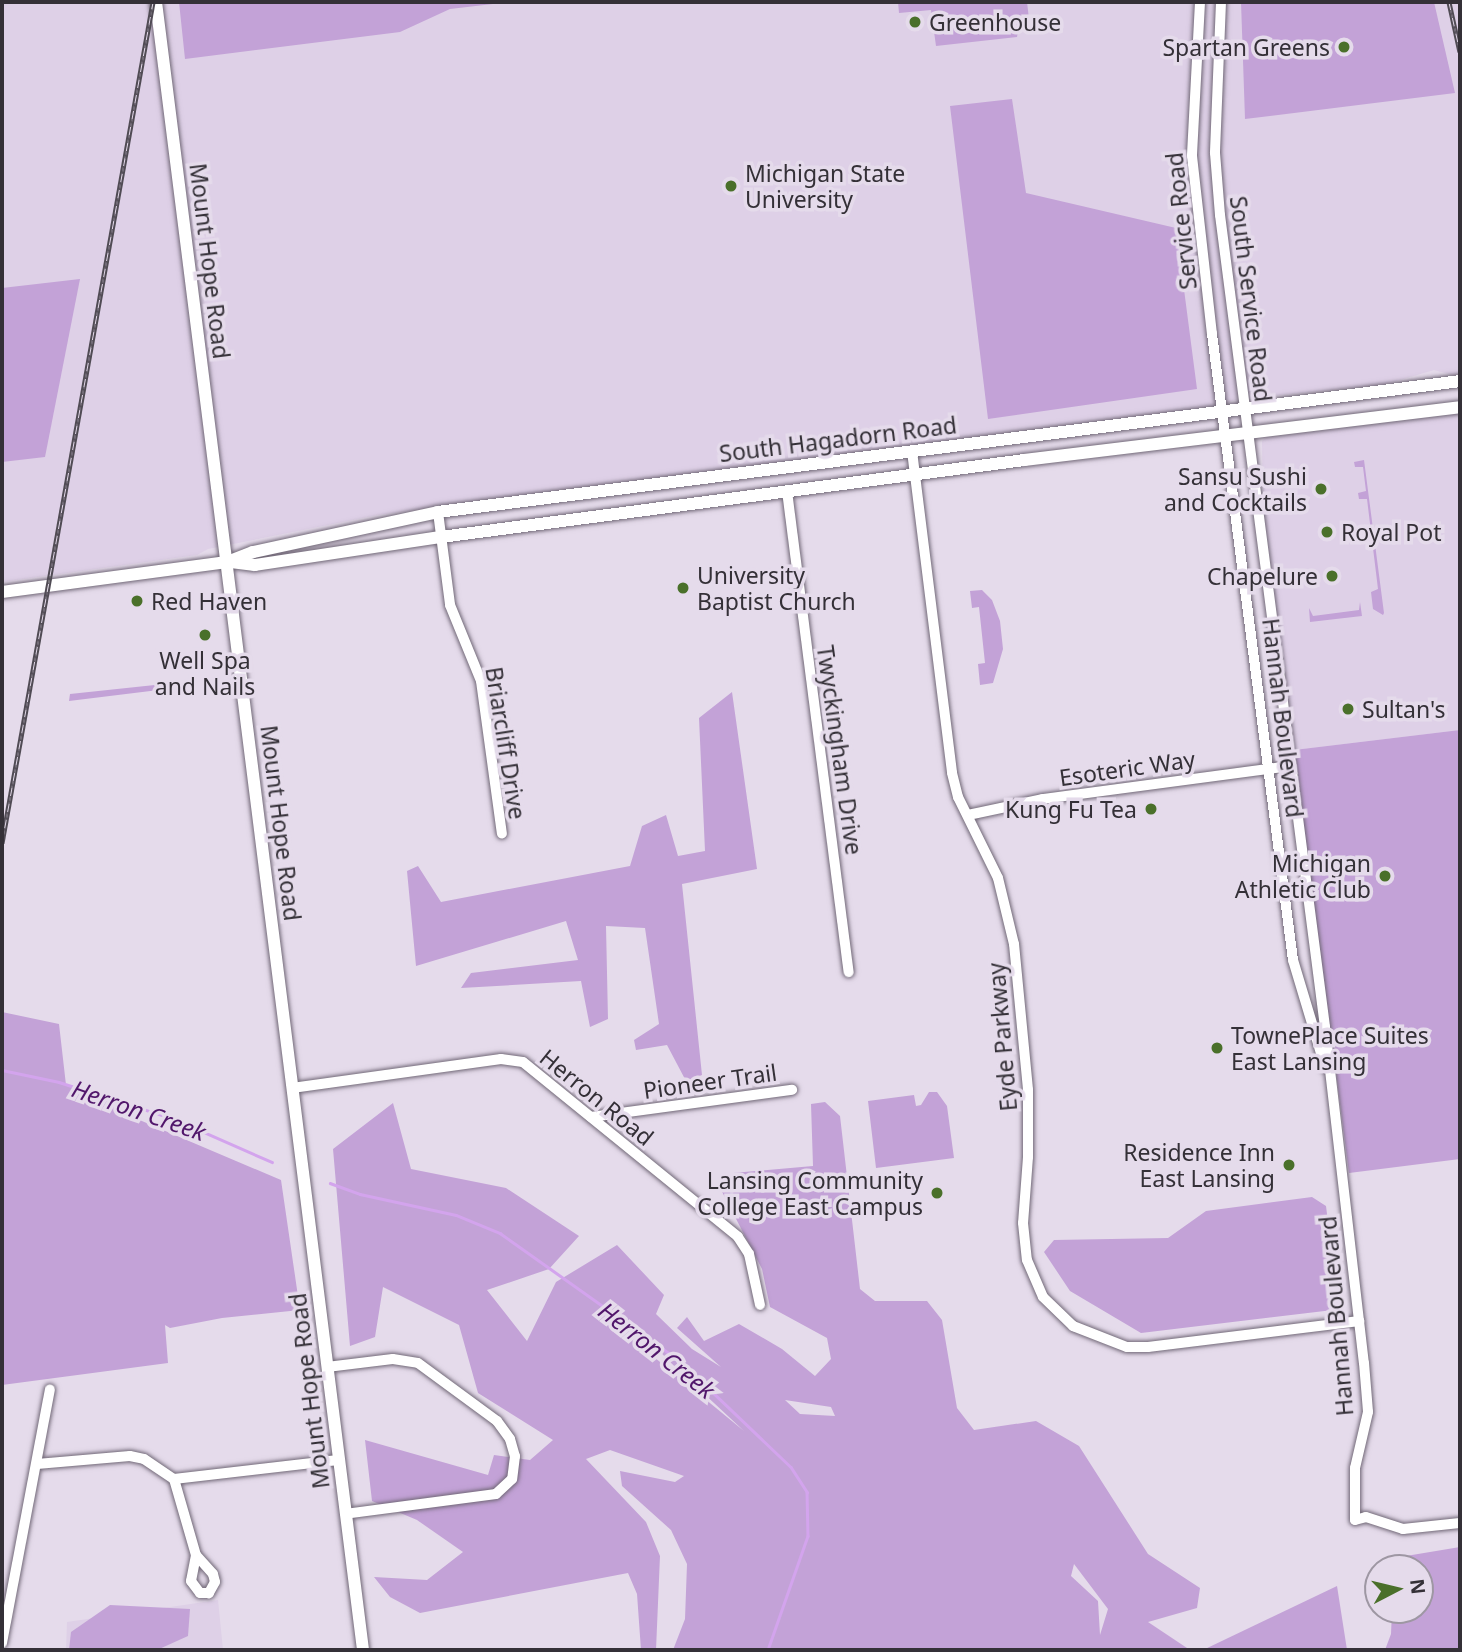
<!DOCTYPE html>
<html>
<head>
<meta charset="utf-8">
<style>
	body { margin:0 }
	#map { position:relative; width:1462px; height:1652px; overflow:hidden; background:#e5dbeb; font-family:"Noto Sans",sans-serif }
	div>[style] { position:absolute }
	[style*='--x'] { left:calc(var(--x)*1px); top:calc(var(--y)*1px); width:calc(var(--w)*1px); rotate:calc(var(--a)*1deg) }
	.built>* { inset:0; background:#ded0e7 }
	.green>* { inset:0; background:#c3a2d7 }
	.stream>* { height:2.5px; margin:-1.25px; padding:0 1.25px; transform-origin:1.25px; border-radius:1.25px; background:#d3a4ed }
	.roads { filter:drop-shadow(0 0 2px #716877) drop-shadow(0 0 2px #716877) }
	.minor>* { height:10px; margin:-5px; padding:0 5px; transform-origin:5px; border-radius:5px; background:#fff }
	.tertiary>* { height:12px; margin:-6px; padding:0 6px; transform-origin:6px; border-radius:6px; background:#fff }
	.rail>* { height:5px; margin-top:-2.5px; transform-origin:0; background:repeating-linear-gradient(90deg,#e5dbeb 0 8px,#504b54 0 16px); box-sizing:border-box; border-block:2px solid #504b54 }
	.dots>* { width:19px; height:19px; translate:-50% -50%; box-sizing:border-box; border:4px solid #e5dbeb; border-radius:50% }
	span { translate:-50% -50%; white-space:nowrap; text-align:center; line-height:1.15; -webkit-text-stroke:7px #e5dbeb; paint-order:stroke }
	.poi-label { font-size:23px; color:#343037 }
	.left { translate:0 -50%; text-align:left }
	.right { translate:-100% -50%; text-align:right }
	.street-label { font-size:23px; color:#343037 }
	.water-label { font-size:24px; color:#51166b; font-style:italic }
	.frame { position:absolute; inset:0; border:4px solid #343037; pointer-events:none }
	.north { position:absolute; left:1364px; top:1554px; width:70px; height:70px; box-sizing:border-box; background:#e5dbeb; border:2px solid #9e97a3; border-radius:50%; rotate:83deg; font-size:19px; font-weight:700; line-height:28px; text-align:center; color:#343037 }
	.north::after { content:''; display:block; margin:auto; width:24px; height:32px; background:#4a702a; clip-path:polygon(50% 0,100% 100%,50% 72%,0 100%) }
</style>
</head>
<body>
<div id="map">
	<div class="built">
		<i style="clip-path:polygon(2px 2px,1460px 2px,1460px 377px,1434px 370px,1383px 385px,1239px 399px,1211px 407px,378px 515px,208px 549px,197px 555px,2px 582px)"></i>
		<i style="clip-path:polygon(1460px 413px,1460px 730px,1294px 750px,1263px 509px,1262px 441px,1268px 436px)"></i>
		<i style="clip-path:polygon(218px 1600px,223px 1650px,66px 1650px,67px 1622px)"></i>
	</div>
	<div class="green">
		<i style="clip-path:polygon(179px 2px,510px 2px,450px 9px,400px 32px,185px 59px)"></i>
		<i style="clip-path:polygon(898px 2px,1027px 2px,1029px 19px,1023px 20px,1019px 25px,1017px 37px,936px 46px,931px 10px,899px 13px)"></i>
		<i style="clip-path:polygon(1241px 2px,1434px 2px,1455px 93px,1245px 119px)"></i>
		<i style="clip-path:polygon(1012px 99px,1026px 193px,1176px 228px,1197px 389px,988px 419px,950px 106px)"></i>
		<i style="clip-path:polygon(80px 279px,45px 457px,2px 462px,2px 288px)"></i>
		<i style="clip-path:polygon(1364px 460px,1384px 613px,1383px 615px,1373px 609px,1371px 592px,1378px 589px,1367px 499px,1359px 499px,1358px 493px,1366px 491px,1363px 467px,1355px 467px,1354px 462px)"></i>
		<i style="clip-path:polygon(982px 590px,992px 600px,1000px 621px,1003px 649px,993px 683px,980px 685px,978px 664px,985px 663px,979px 607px,972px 608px,970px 591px)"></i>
		<i style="clip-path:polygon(1360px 602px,1362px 616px,1310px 622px,1309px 608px,1313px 616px,1359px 610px)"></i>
		<i style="clip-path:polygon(183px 682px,183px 687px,69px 701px,70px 694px)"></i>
		<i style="clip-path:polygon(732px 692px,757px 869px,682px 884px,702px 1075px,686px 1081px,667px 1045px,636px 1050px,634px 1040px,659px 1024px,645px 928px,606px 926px,608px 1019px,590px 1027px,581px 981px,461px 988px,471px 973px,578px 960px,566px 921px,416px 966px,407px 871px,418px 866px,441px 902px,630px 866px,642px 826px,666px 815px,678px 856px,705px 851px,699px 718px)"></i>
		<i style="clip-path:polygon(1460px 730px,1460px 1159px,1349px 1173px,1294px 750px)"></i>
		<i style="clip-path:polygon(2px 1012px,59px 1024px,66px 1085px,121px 1102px,116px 1110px,281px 1180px,300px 1310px,222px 1318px,170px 1328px,165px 1325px,168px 1363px,2px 1385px)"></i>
		<i style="clip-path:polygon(929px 1092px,937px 1092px,947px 1106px,954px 1158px,876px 1168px,868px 1101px,914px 1095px,916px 1106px,921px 1105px)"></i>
		<i style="clip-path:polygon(evenodd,825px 1102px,840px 1116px,860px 1289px,875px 1301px,927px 1301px,942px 1320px,957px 1408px,974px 1430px,1036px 1421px,1079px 1446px,1148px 1554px,1200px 1588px,1197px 1608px,1148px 1622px,1190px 1650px,673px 1650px,685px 1619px,687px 1564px,671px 1530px,622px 1486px,620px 1471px,675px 1482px,684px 1476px,610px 1450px,586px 1459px,646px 1522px,660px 1556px,656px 1650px,641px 1650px,637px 1594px,628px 1573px,420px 1613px,390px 1597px,374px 1577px,427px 1580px,463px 1552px,417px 1520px,372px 1501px,365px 1440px,488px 1475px,494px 1455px,530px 1460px,553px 1440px,478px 1393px,459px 1325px,383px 1287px,375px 1337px,350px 1346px,333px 1149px,393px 1103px,411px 1169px,506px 1188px,579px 1236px,549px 1269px,487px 1290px,527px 1341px,556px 1282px,617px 1245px,664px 1295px,656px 1314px,692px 1349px,721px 1367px,677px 1328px,687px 1317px,704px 1341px,739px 1324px,782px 1349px,815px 1376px,831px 1359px,827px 1338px,770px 1307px,762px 1269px,718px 1184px,733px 1173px,813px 1166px,811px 1104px,825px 1102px,647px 1338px,670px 1362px,744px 1431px,643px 1348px,647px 1338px,825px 1102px,785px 1400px,831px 1407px,835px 1416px,800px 1414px,785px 1400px,825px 1102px,1074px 1564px,1108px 1609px,1100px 1635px,1098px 1601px,1071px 1576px,1074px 1564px)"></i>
		<i style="clip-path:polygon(1312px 1197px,1326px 1206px,1338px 1302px,1333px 1310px,1141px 1333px,1070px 1291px,1044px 1252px,1054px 1240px,1168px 1238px,1206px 1211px)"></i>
		<i style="clip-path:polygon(1460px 1547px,1460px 1650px,1385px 1650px,1391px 1634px,1392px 1610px,1420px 1610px,1420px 1568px,1393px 1568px,1394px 1558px)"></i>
		<i style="clip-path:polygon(1337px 1586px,1347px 1650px,1203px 1650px)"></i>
		<i style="clip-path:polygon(110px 1605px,190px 1609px,188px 1636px,157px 1650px,69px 1650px,71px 1632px)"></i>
	</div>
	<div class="stream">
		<i style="--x:2;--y:1070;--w:58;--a:11.9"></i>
		<i style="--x:59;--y:1082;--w:121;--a:17.8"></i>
		<i style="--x:174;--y:1119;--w:107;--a:23.7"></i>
		<i style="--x:330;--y:1183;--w:32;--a:20"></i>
		<i style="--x:360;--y:1194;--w:98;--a:12.3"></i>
		<i style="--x:456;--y:1215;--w:48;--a:22.2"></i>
		<i style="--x:500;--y:1233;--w:221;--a:35.4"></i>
		<i style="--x:680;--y:1361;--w:153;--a:43.7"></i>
		<i style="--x:791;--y:1467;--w:30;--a:57"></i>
		<i style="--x:807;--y:1492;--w:44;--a:88.7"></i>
		<i style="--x:808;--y:1536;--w:121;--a:109.3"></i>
	</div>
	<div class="roads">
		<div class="minor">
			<i style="--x:1200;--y:2;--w:154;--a:93"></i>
			<i style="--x:1192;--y:156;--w:179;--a:83.6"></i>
			<i style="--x:1212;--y:334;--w:631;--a:82.63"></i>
			<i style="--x:1293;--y:960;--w:112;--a:73.3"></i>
			<i style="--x:1221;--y:2;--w:151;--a:92.3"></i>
			<i style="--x:1215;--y:153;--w:62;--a:85.4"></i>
			<i style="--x:1220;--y:215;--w:819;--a:82.63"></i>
			<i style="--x:1325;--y:1027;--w:338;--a:83.4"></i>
			<i style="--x:1364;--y:1363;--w:49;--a:85.3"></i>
			<i style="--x:1368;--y:1412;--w:57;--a:103.1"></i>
			<i style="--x:1355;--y:1468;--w:52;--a:90"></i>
			<i style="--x:1355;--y:1520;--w:11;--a:-15"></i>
			<i style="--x:1366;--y:1517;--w:39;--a:18"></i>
			<i style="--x:1403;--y:1529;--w:57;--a:-6"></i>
			<i style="--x:912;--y:451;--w:324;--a:82.9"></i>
			<i style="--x:952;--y:773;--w:25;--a:76"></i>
			<i style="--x:958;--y:797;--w:90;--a:63.7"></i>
			<i style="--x:998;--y:878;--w:68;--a:76.4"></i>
			<i style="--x:1014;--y:944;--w:147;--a:84.5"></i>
			<i style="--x:1028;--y:1090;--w:67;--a:90"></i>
			<i style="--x:1028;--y:1157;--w:66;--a:94.3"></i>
			<i style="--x:1023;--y:1223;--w:37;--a:84"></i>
			<i style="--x:1027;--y:1260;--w:40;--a:66.6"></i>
			<i style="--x:1043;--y:1297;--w:42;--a:44"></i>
			<i style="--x:1073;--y:1326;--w:58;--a:21.3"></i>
			<i style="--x:1127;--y:1347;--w:21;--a:0"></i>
			<i style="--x:1148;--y:1347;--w:213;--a:-7"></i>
			<i style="--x:787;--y:491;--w:485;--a:82.7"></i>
			<i style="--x:438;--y:512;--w:94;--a:82.6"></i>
			<i style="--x:450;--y:605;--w:82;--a:67.8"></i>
			<i style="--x:481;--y:681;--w:154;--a:82.2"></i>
			<i style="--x:968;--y:815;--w:77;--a:-12"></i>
			<i style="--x:1043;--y:799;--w:250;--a:-7.6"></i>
			<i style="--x:292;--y:1088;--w:211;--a:-7.9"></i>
			<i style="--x:501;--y:1059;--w:22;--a:8"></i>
			<i style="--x:523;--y:1062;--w:277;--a:39.1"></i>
			<i style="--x:738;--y:1237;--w:20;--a:57"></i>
			<i style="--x:749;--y:1254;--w:52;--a:77.8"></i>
			<i style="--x:591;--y:1117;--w:203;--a:-7.7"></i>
			<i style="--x:327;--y:1367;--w:66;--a:-6.9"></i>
			<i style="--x:393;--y:1359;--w:25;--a:9"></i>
			<i style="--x:418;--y:1363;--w:98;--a:36.3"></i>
			<i style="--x:497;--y:1421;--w:22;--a:54"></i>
			<i style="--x:510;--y:1439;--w:18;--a:74"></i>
			<i style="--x:515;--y:1456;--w:23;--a:97"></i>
			<i style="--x:512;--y:1479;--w:22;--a:137"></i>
			<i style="--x:496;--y:1494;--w:152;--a:172.5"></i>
			<i style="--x:37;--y:1464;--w:93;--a:-4.9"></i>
			<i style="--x:130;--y:1456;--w:14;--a:12"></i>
			<i style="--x:144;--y:1459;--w:36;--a:34"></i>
			<i style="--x:174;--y:1479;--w:165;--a:-6.6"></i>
			<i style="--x:174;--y:1479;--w:79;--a:73.9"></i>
			<i style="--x:196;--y:1555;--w:25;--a:48"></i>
			<i style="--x:213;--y:1574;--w:8;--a:76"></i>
			<i style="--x:215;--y:1582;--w:13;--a:119"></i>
			<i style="--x:209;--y:1593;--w:9;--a:180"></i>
			<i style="--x:200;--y:1593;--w:15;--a:-127"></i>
			<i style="--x:191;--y:1581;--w:26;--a:-79"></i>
			<i style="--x:2;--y:1643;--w:258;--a:-79.3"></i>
		</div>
		<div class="tertiary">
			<i style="--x:156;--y:2;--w:1661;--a:82.84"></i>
			<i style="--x:231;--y:562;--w:24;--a:7"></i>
			<i style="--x:255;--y:565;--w:188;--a:-8.6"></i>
			<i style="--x:441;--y:537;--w:588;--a:-7.52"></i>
			<i style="--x:1024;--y:460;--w:439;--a:-6.9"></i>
			<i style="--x:2;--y:592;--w:227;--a:-7.6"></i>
			<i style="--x:227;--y:562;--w:28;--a:-21"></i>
			<i style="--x:253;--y:552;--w:189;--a:-12.2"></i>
			<i style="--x:438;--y:512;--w:1030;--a:-7.3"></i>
		</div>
	</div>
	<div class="rail">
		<i style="--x:1449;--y:2;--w:51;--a:77.6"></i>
		<i style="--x:2;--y:843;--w:854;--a:-79.82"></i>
	</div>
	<div class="dots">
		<i style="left:915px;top:22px;background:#4a702a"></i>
		<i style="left:1344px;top:47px;background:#4a702a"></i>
		<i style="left:731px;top:186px;background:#4a702a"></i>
		<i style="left:1321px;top:489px;background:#4a702a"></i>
		<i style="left:1327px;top:532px;background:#4a702a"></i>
		<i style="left:1332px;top:576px;background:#4a702a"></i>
		<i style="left:683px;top:588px;background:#4a702a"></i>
		<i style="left:137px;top:601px;background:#4a702a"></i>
		<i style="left:205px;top:635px;background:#4a702a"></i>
		<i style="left:1348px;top:709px;background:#4a702a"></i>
		<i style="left:1151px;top:809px;background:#4a702a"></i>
		<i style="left:1385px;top:876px;background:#4a702a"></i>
		<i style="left:1217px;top:1048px;background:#4a702a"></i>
		<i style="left:1289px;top:1165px;background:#4a702a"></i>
		<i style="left:937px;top:1193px;background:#4a702a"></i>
	</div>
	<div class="poi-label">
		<span class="left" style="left:929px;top:22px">Greenhouse</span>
		<span class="right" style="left:1330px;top:47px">Spartan Greens</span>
		<span class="left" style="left:745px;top:186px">Michigan State<br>University</span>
		<span class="right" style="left:1307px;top:489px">Sansu Sushi<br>and Cocktails</span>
		<span class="left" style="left:1341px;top:532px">Royal Pot</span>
		<span class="left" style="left:697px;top:588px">University<br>Baptist Church</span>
		<span class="right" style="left:1318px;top:576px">Chapelure</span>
		<span class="left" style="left:151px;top:601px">Red Haven</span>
		<span style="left:205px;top:673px">Well Spa<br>and Nails</span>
		<span class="left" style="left:1362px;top:709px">Sultan's</span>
		<span class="right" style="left:1137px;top:809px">Kung Fu Tea</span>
		<span class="right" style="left:1371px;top:876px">Michigan<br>Athletic Club</span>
		<span class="left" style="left:1231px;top:1048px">TownePlace Suites<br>East Lansing</span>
		<span class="right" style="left:1275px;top:1165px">Residence Inn<br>East Lansing</span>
		<span class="right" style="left:923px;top:1193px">Lansing Community<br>College East Campus</span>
	</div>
	<div class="street-label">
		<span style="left:1181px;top:221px;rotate:-96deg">Service Road</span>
		<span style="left:210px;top:261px;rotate:83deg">Mount Hope Road</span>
		<span style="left:1251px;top:299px;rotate:83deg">South Service Road</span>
		<span style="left:838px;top:439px;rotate:-7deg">South Hagadorn Road</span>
		<span style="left:1283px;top:718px;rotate:83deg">Hannah Boulevard</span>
		<span style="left:506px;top:743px;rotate:81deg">Briarcliff Drive</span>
		<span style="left:840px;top:750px;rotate:82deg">Twyckingham Drive</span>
		<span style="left:1127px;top:768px;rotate:-8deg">Esoteric Way</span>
		<span style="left:281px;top:823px;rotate:83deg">Mount Hope Road</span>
		<span style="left:1002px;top:1037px;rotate:-95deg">Eyde Parkway</span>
		<span style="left:710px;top:1081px;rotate:-8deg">Pioneer Trail</span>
		<span style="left:597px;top:1097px;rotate:39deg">Herron Road</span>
		<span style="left:1336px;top:1316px;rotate:-95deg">Hannah Boulevard</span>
		<span style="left:309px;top:1391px;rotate:-97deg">Mount Hope Road</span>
	</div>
	<div class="water-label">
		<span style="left:139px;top:1110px;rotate:19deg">Herron Creek</span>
		<span style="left:657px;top:1350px;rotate:38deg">Herron Creek</span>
	</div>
	<div class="frame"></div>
	<div class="north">N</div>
</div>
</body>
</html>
